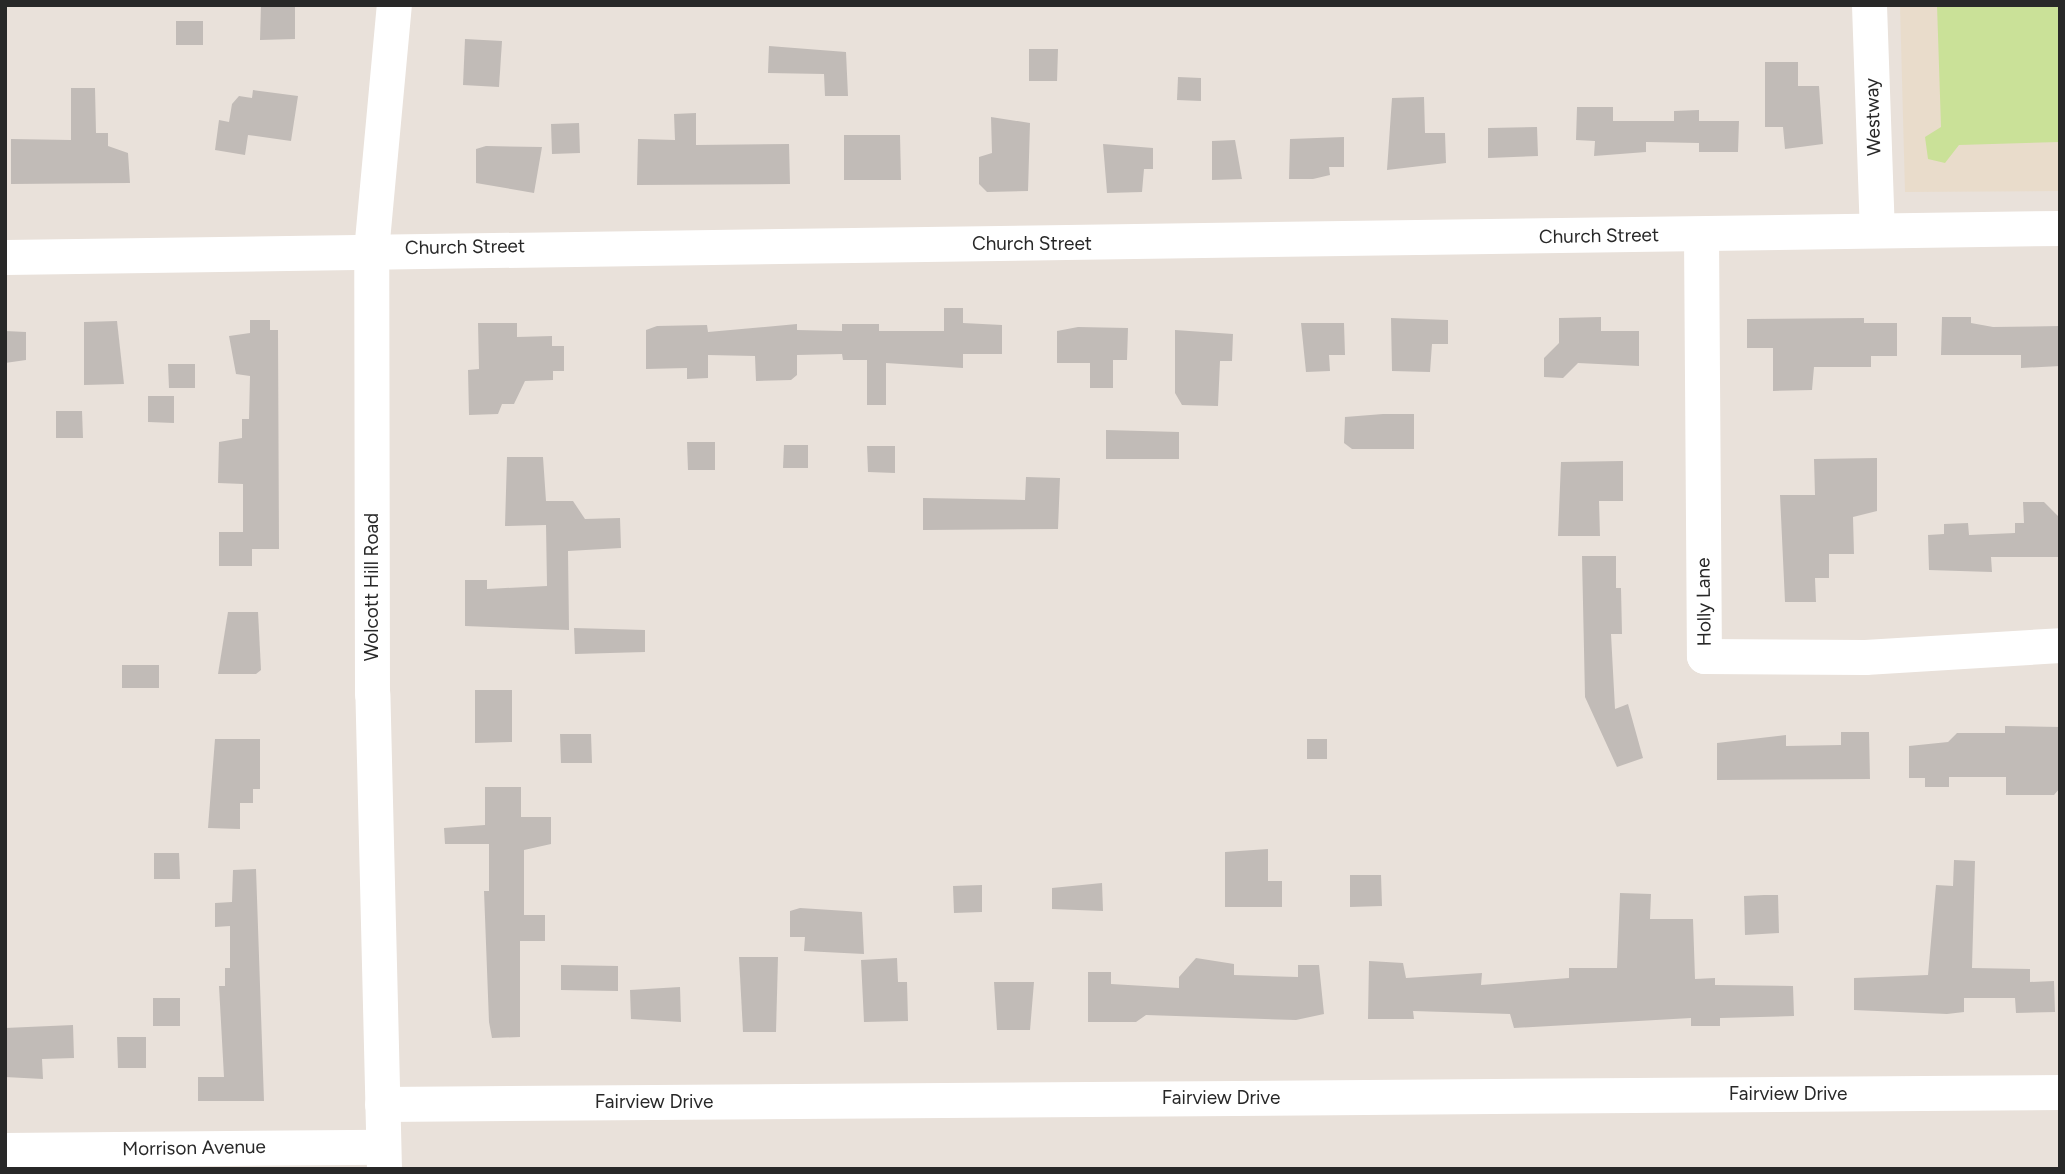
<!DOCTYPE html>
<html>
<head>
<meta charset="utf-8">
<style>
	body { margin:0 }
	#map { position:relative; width:2065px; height:1174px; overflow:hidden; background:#e9e1da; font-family:Figtree,sans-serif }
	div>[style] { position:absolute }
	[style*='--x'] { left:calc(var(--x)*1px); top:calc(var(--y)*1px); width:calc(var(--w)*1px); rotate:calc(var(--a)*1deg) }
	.education>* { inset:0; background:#e9dccb }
	.pitch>* { inset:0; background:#cae198 }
	.building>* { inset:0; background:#c1bbb7 }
	.minor>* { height:35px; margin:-17.5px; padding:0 17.5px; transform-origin:17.5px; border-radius:17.5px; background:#fff }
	span { translate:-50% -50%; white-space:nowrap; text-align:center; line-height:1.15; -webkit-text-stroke:5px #fff; paint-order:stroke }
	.street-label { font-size:19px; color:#282828 }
	.frame { position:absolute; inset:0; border:7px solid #282828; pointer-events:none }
</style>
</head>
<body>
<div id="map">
	<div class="education">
		<i style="clip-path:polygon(1900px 5px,2060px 5px,2060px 191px,1905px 192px)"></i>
	</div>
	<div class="pitch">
		<i style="clip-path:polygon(1937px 5px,2060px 5px,2060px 142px,1959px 145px,1945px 163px,1928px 159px,1925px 137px,1941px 127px)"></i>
	</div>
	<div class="building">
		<i style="clip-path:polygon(261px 5px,295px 5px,295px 39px,260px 40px)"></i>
		<i style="clip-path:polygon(176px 21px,203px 21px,203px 45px,176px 45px)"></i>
		<i style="clip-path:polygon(465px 39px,502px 41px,499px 87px,463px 85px)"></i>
		<i style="clip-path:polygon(769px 46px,846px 52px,848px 96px,825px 96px,824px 74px,768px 73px)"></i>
		<i style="clip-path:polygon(1029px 49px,1058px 49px,1057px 81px,1029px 81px)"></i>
		<i style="clip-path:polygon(1765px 62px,1798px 62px,1798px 86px,1819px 86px,1823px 144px,1785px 149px,1783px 127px,1765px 127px)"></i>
		<i style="clip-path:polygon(1178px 77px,1201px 78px,1201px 101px,1177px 100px)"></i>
		<i style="clip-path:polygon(71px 88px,95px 88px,96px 133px,108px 133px,108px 146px,128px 153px,130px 183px,11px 184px,11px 139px,71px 140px)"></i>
		<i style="clip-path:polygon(253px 90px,298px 96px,291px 141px,248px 135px,245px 155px,215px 150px,219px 120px,229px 122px,232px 104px,239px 96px,252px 98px)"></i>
		<i style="clip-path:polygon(1424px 97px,1425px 133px,1445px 133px,1446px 163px,1387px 170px,1392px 98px)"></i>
		<i style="clip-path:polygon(1577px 107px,1613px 107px,1613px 121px,1674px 121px,1674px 111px,1699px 110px,1699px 121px,1739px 121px,1738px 152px,1699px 152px,1699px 143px,1646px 142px,1646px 152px,1594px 156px,1595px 141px,1576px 140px)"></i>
		<i style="clip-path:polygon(696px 113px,696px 145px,789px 144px,790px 184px,637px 185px,638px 139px,675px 140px,674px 114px)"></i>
		<i style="clip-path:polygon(991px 117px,1030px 123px,1028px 191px,987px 192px,979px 184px,979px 157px,992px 153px)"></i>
		<i style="clip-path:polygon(579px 123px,580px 153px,552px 154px,551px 124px)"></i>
		<i style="clip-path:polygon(1537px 127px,1538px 156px,1488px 158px,1488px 128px)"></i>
		<i style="clip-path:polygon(844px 135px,900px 135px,901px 180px,844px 180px)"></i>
		<i style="clip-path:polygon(1344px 137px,1344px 167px,1329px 167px,1330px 175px,1313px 179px,1289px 179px,1290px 139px)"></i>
		<i style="clip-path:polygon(1235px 140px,1242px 179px,1212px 180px,1212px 141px)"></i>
		<i style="clip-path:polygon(1103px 144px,1153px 148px,1153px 169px,1144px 169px,1142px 192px,1107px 193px)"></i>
		<i style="clip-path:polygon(486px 146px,542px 147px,534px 193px,476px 183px,476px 149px)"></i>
		<i style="clip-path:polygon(944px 308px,963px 308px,963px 323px,1002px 325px,1002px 354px,963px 354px,963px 368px,886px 363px,886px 405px,867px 405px,867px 360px,843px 360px,842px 354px,797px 355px,797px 375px,791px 380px,756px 381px,755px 356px,708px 355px,708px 378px,687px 379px,687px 368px,646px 369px,646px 330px,657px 326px,707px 325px,708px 332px,797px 324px,797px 330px,842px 331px,842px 324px,879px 324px,879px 331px,944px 331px)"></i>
		<i style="clip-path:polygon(1601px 317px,1601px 331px,1639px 331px,1639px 366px,1578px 363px,1563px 378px,1544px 377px,1544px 358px,1559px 343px,1559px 318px)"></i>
		<i style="clip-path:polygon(1942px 317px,1971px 317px,1971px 323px,1993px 327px,2060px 326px,2060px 366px,2021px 368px,2021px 355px,1941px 355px)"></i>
		<i style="clip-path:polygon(1391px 318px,1448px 320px,1448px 344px,1432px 344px,1430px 372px,1392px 371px)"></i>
		<i style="clip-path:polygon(1864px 318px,1864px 323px,1897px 323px,1897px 356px,1871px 356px,1871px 367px,1814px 367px,1812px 390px,1773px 391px,1773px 348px,1747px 348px,1747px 319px)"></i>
		<i style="clip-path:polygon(250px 320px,270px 320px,270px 330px,278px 330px,279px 549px,252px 549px,252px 566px,219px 566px,219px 532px,243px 532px,243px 484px,218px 483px,219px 442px,242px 438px,242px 419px,249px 419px,250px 376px,236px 374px,229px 336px,250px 333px)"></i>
		<i style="clip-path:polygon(117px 321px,124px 384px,84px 385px,84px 322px)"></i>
		<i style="clip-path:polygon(478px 323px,517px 323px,517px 337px,552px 336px,552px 346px,564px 346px,564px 371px,553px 371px,553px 380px,525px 381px,514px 404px,502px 404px,498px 414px,469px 415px,468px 370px,479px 369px)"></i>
		<i style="clip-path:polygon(1301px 323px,1344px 323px,1345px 355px,1329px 355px,1330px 371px,1306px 372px)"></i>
		<i style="clip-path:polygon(1078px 327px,1128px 328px,1127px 360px,1113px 360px,1113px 388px,1090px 388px,1090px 363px,1057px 363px,1057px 331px)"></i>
		<i style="clip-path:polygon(1175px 330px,1233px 334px,1232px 361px,1220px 361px,1218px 406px,1182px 405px,1175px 393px)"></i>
		<i style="clip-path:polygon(5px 331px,26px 332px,26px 360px,5px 363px)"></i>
		<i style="clip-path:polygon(168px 364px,195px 364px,195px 388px,169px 388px)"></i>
		<i style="clip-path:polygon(148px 396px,174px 396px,174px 423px,148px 422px)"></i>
		<i style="clip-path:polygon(56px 411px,82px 411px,83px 438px,56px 438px)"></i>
		<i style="clip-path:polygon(1383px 414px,1414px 414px,1414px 449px,1352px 449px,1344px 443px,1345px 417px)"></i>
		<i style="clip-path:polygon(1106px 430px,1179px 432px,1179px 459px,1106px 459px)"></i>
		<i style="clip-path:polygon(687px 442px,715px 442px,715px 470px,688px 470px)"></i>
		<i style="clip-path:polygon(784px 445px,808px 445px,808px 468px,783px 468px)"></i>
		<i style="clip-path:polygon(867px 446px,895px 446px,895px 473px,868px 472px)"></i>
		<i style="clip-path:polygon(507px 457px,543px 457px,546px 501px,573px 501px,585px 519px,620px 518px,621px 548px,568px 551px,569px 630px,465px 626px,465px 580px,487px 580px,487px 589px,547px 586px,546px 525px,505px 526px)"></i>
		<i style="clip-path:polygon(1877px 458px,1877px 511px,1853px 517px,1854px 554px,1829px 554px,1829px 578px,1815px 578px,1816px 602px,1785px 602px,1780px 495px,1815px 495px,1814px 459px)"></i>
		<i style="clip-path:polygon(1623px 461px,1623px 501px,1599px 501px,1600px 536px,1558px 536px,1561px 462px)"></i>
		<i style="clip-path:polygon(1026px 477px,1060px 478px,1058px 529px,923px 530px,923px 498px,1025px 500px)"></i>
		<i style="clip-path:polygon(2023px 502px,2044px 502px,2060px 518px,2060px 557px,1991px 557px,1992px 572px,1929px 570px,1928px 535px,1944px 534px,1944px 524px,1968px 523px,1969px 535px,2015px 533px,2015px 523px,2024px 523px)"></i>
		<i style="clip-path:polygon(1582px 556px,1616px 556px,1616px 588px,1621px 588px,1622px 634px,1611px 634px,1615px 709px,1628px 704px,1643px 758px,1617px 767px,1585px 697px)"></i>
		<i style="clip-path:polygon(228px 612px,258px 612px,261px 670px,256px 674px,218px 674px)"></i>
		<i style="clip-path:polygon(574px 628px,645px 630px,645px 652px,575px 654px)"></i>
		<i style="clip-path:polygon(122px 665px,159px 665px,159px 688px,122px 688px)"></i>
		<i style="clip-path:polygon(475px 690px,512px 690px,512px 742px,475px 743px)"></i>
		<i style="clip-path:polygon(2005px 726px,2060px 727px,2060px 788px,2054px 795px,2006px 795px,2006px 777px,1949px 777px,1949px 787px,1925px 787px,1925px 778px,1909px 778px,1909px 746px,1948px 742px,1957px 733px,2005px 733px)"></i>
		<i style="clip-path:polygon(1841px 732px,1869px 732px,1870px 779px,1717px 780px,1717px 743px,1786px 735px,1786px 746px,1841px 745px)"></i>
		<i style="clip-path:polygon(560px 734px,591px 734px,592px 763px,561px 763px)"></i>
		<i style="clip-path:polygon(215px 739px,260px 739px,260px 789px,253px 789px,253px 803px,240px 803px,240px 829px,208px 828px)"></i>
		<i style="clip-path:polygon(1307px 739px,1327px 739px,1327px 759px,1307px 759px)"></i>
		<i style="clip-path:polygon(485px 787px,521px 787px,521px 817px,551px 817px,551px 844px,524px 850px,524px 915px,545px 915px,545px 941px,520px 941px,520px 1037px,492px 1038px,489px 1022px,484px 891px,489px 891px,489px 844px,445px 844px,444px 828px,485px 825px)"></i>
		<i style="clip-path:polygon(1268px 849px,1268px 881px,1282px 881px,1282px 907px,1225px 907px,1225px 852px)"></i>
		<i style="clip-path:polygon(154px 853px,179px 853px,180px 879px,154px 879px)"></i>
		<i style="clip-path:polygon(1954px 860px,1975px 861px,1972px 968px,2030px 969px,2030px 982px,2054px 981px,2055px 1012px,2016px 1013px,2015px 998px,1964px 998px,1964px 1012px,1947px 1014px,1854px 1010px,1854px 978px,1928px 975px,1936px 885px,1953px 886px)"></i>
		<i style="clip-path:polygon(256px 869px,264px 1101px,198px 1101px,198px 1077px,224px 1077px,219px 986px,225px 986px,225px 968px,230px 968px,230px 926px,215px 927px,215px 903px,232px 902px,233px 870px)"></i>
		<i style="clip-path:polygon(1350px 875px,1381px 875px,1382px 906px,1350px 907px)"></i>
		<i style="clip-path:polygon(1102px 883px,1103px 911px,1052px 909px,1052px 888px)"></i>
		<i style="clip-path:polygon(982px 885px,982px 912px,954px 913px,953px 886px)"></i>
		<i style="clip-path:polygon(1620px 893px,1651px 894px,1650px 919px,1693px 919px,1695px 979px,1715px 978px,1715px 985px,1793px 986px,1794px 1016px,1720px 1018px,1720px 1026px,1691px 1026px,1691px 1018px,1514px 1028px,1510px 1014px,1413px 1011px,1414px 1019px,1368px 1019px,1369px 961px,1403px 963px,1406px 978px,1482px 973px,1481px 985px,1569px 978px,1569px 968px,1617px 968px)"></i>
		<i style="clip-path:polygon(1764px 895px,1778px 895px,1779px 933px,1745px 935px,1744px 896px)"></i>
		<i style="clip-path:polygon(800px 908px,862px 912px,864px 954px,804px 951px,805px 937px,790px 937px,790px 911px)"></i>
		<i style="clip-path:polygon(739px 957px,778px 957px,776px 1032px,743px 1032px)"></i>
		<i style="clip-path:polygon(897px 958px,898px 982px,907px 982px,908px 1021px,864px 1022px,861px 960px)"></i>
		<i style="clip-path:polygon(1196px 958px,1234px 964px,1234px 975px,1298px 977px,1298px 965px,1319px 965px,1324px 1014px,1296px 1020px,1146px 1015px,1136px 1022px,1088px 1022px,1088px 972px,1111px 972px,1111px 984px,1179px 988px,1179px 977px)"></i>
		<i style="clip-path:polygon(561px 965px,618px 966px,618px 991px,561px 990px)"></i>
		<i style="clip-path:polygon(994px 982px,1034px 982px,1030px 1030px,997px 1030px)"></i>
		<i style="clip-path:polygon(680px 987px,681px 1022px,631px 1019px,630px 990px)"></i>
		<i style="clip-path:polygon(153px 998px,180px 998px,180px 1026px,153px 1026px)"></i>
		<i style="clip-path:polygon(73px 1025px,74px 1058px,42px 1059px,43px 1079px,5px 1077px,5px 1028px)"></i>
		<i style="clip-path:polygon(117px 1037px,146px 1037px,146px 1068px,118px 1068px)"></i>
	</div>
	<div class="minor">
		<i style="--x:1869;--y:5;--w:224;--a:88"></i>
		<i style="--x:1701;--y:234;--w:422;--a:89.6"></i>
		<i style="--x:1704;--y:656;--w:161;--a:0.4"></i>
		<i style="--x:1865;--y:657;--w:195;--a:-3.5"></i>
		<i style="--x:5;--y:257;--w:2055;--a:-0.81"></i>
		<i style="--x:382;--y:1104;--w:1678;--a:-0.41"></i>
		<i style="--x:5;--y:1150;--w:378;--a:-0.5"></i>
		<i style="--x:384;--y:1169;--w:475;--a:-91.4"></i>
		<i style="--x:372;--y:694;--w:443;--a:-90.1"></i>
		<i style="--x:371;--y:251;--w:247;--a:-84.7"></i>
	</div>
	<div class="street-label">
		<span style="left:1873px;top:117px;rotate:-92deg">Westway</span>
		<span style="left:1599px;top:236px;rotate:-1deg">Church Street</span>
		<span style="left:1032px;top:244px">Church Street</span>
		<span style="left:465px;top:247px;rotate:-1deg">Church Street</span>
		<span style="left:372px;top:587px;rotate:-90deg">Wolcott Hill Road</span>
		<span style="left:1704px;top:602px;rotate:-91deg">Holly Lane</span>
		<span style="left:1788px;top:1094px">Fairview Drive</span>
		<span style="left:1221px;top:1098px">Fairview Drive</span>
		<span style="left:654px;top:1102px">Fairview Drive</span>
		<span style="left:194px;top:1148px;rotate:-1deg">Morrison Avenue</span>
	</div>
	<div class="frame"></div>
</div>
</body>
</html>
